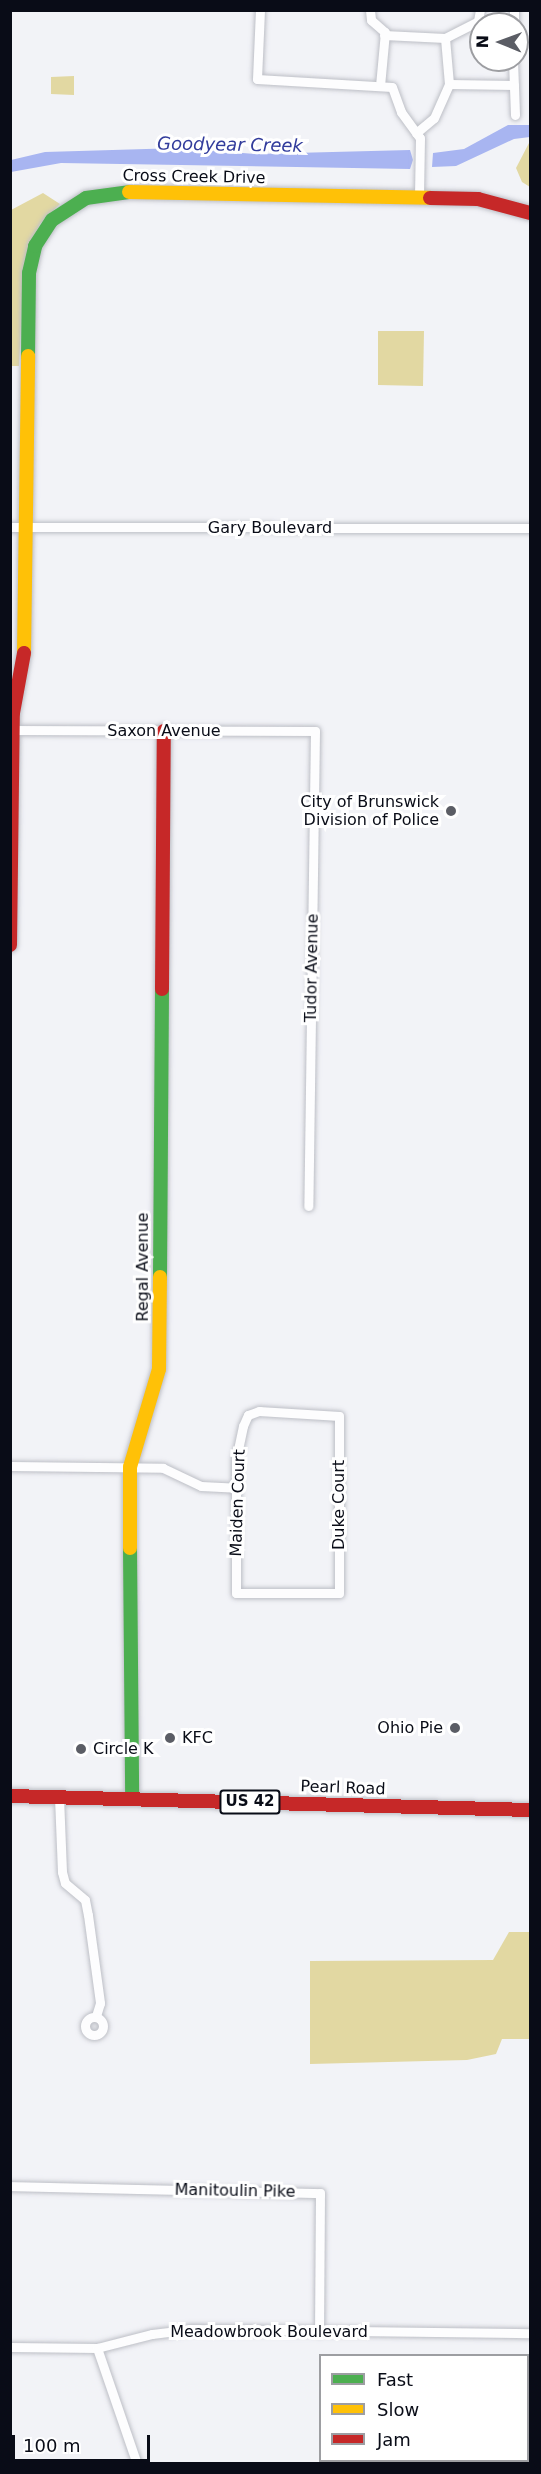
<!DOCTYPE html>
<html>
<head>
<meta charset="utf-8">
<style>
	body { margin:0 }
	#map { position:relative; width:541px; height:2474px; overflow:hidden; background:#f2f3f7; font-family:"DejaVu Sans",sans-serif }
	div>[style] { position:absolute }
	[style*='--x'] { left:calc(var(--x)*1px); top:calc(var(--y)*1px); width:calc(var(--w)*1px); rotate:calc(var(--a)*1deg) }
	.green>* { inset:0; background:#e2d8a2 }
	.water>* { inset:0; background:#a8b5f1 }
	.roads { filter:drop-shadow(0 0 2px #bdbfc6) drop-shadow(0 0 2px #bdbfc6) }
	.street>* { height:9px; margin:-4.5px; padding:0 4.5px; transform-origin:4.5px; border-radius:4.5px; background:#fdfdfe }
	.street>.ring { margin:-4.5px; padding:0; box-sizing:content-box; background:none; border:9px solid #fdfdfe; border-radius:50% }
	.fast>* { height:14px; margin:-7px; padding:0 7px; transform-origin:7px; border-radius:7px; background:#4caf50 }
	.slow>* { height:14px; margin:-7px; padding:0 7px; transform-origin:7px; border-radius:7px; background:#ffc107 }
	.jam>* { height:14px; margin:-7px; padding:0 7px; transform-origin:7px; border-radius:7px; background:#c62828 }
	.dots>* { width:16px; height:16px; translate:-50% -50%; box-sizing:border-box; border:3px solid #fff; border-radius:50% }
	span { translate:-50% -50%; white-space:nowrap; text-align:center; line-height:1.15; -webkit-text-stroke:6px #fff; paint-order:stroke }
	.shield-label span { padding:2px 4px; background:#fff; border:2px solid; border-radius:4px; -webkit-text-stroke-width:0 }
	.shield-label { font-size:15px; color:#090c17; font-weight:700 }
	.street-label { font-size:16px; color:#090c17 }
	.poi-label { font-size:16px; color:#090c17 }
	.right { translate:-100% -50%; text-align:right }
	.left { translate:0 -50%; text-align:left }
	.water-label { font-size:18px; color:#323c9c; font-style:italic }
	.frame { position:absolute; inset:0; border:12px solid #090c17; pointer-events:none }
	.legend { position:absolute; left:319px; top:2354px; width:210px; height:108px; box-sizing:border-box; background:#fff; border:2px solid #9d9ea2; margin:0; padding:8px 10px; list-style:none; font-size:18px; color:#090c17 }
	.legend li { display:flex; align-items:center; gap:12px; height:30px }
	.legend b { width:30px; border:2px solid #9d9ea2 }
	.north { position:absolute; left:469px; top:12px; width:60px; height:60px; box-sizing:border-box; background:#fff; border:2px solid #9d9ea2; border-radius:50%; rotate:271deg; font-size:16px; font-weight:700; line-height:24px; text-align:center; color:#090c17 }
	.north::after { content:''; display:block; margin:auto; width:21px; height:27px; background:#5b5d65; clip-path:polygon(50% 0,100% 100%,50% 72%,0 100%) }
	.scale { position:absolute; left:12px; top:2435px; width:138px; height:27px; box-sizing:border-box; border:3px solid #090c17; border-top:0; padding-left:8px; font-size:18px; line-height:21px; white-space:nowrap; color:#090c17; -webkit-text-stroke:4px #fff; paint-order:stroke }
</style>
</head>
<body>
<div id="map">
	<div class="green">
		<i style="clip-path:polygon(74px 76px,74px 95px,51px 94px,51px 77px)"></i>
		<i style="clip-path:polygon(530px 116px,530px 187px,522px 182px,516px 168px,529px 143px)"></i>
		<i style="clip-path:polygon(43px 193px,60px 204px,40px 224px,29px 245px,24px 266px,19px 366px,11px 366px,11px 210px)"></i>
		<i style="clip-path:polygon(378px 331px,424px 331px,423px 386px,378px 385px)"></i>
		<i style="clip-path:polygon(509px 1932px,530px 1932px,530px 2039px,502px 2039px,496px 2054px,467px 2060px,310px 2064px,310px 1961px,493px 1960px)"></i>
	</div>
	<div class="water">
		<i style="clip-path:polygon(508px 125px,530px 125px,530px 137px,514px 139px,456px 166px,432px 167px,433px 153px,464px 149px)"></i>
		<i style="clip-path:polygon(180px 148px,255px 154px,410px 150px,413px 160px,410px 169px,61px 163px,11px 172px,11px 160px,45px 152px)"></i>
	</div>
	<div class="roads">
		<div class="street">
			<i style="--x:260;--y:10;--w:69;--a:92.5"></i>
			<i style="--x:257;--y:79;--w:135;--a:3.4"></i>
			<i style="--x:392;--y:87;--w:27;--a:70"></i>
			<i style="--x:401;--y:112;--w:32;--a:54"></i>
			<i style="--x:420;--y:138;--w:59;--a:91"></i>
			<i style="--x:370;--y:10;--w:10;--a:84"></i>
			<i style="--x:371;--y:20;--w:18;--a:41"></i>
			<i style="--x:385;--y:32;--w:54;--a:95.3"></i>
			<i style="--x:514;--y:24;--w:14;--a:-90"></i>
			<i style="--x:384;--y:35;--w:61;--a:2.8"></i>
			<i style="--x:513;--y:60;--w:55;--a:87.9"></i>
			<i style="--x:449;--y:84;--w:46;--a:-95"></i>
			<i style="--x:445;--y:38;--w:37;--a:-27"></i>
			<i style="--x:478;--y:21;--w:11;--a:-80"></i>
			<i style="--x:416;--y:133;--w:23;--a:-40"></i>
			<i style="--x:434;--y:118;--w:37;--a:-66"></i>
			<i style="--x:449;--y:84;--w:65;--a:0.9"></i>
			<i style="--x:10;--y:527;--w:520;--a:0.11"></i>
			<i style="--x:12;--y:730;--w:303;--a:0.2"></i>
			<i style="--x:315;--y:731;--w:475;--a:90.8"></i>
			<i style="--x:259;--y:1411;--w:80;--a:3.6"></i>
			<i style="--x:339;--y:1416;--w:177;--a:90"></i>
			<i style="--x:339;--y:1593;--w:103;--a:180"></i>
			<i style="--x:236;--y:1593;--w:134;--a:-90"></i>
			<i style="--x:236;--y:1459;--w:34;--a:-78"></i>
			<i style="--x:243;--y:1426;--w:12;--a:-66"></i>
			<i style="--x:248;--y:1415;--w:12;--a:-20"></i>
			<i style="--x:10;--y:1466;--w:153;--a:0.7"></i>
			<i style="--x:163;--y:1468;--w:42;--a:25.3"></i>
			<i style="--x:201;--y:1486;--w:35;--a:3"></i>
			<i style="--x:59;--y:1797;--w:75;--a:87.7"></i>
			<i style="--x:62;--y:1872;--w:11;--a:75"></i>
			<i style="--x:65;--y:1883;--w:26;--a:40"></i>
			<i style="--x:85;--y:1900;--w:15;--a:79"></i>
			<i style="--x:88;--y:1915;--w:89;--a:82.2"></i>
			<i style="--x:100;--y:2003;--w:14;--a:107"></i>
			<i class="ring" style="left:85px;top:2017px;width:9px;height:9px"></i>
			<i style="--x:10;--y:2186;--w:310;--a:1.3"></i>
			<i style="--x:320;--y:2193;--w:139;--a:90.4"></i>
			<i style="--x:10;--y:2347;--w:87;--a:0.7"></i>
			<i style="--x:97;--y:2348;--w:57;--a:-14.3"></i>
			<i style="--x:152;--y:2334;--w:38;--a:-7"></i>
			<i style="--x:190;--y:2329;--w:340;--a:0.7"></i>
			<i style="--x:97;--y:2348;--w:123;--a:71"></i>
		</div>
		<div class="fast">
			<i style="--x:28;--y:356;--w:83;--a:-89.3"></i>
			<i style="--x:29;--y:273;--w:28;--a:-77"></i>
			<i style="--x:35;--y:246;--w:31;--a:-57"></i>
			<i style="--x:52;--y:220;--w:40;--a:-32.9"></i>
			<i style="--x:86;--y:198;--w:43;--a:-7.9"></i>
			<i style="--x:160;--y:1277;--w:288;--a:-89.6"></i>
			<i style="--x:130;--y:1548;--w:251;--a:89.5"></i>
		</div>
		<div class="slow">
			<i style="--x:129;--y:192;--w:301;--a:1.1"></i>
			<i style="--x:24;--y:653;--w:297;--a:-89.2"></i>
			<i style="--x:130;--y:1548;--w:81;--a:-90"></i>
			<i style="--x:130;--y:1467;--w:102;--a:-73.5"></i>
			<i style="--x:159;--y:1369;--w:92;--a:-89.4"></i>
		</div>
		<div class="jam">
			<i style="--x:430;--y:198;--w:48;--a:1.2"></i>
			<i style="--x:478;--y:199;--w:54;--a:15.1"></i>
			<i style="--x:10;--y:945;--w:232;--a:-89.3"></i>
			<i style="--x:13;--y:713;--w:61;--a:-79.6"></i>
			<i style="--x:162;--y:989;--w:258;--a:-89.6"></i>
			<i style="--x:10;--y:1796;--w:520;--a:1.54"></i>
		</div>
	</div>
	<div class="dots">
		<i style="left:451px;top:811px;background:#5b5d65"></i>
		<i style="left:455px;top:1728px;background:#5b5d65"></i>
		<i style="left:170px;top:1738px;background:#5b5d65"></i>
		<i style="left:81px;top:1749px;background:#5b5d65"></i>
	</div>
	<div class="shield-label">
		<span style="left:250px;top:1802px">US 42</span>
	</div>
	<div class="street-label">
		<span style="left:194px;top:177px;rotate:1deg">Cross Creek Drive</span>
		<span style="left:270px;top:528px">Gary Boulevard</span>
		<span style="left:164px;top:731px">Saxon Avenue</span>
		<span style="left:312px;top:968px;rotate:-89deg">Tudor Avenue</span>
		<span style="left:143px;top:1267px;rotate:-90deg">Regal Avenue</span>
		<span style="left:238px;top:1503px;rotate:-88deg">Maiden Court</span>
		<span style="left:339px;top:1505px;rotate:-90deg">Duke Court</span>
		<span style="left:343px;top:1788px;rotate:2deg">Pearl Road</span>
		<span style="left:235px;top:2191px;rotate:1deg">Manitoulin Pike</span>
		<span style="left:269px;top:2332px">Meadowbrook Boulevard</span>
	</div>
	<div class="poi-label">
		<span class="right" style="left:439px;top:811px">City of Brunswick<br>Division of Police</span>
		<span class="right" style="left:443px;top:1728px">Ohio Pie</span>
		<span class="left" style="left:182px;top:1738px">KFC</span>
		<span class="left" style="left:93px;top:1749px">Circle K</span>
	</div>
	<div class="water-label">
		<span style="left:230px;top:145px;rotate:1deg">Goodyear Creek</span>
	</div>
	<div class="frame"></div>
	<ul class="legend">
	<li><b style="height:8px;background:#4caf50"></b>Fast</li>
	<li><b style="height:8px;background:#ffc107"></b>Slow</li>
	<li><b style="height:8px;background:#c62828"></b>Jam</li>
	</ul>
	<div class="north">N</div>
	<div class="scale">100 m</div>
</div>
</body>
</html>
